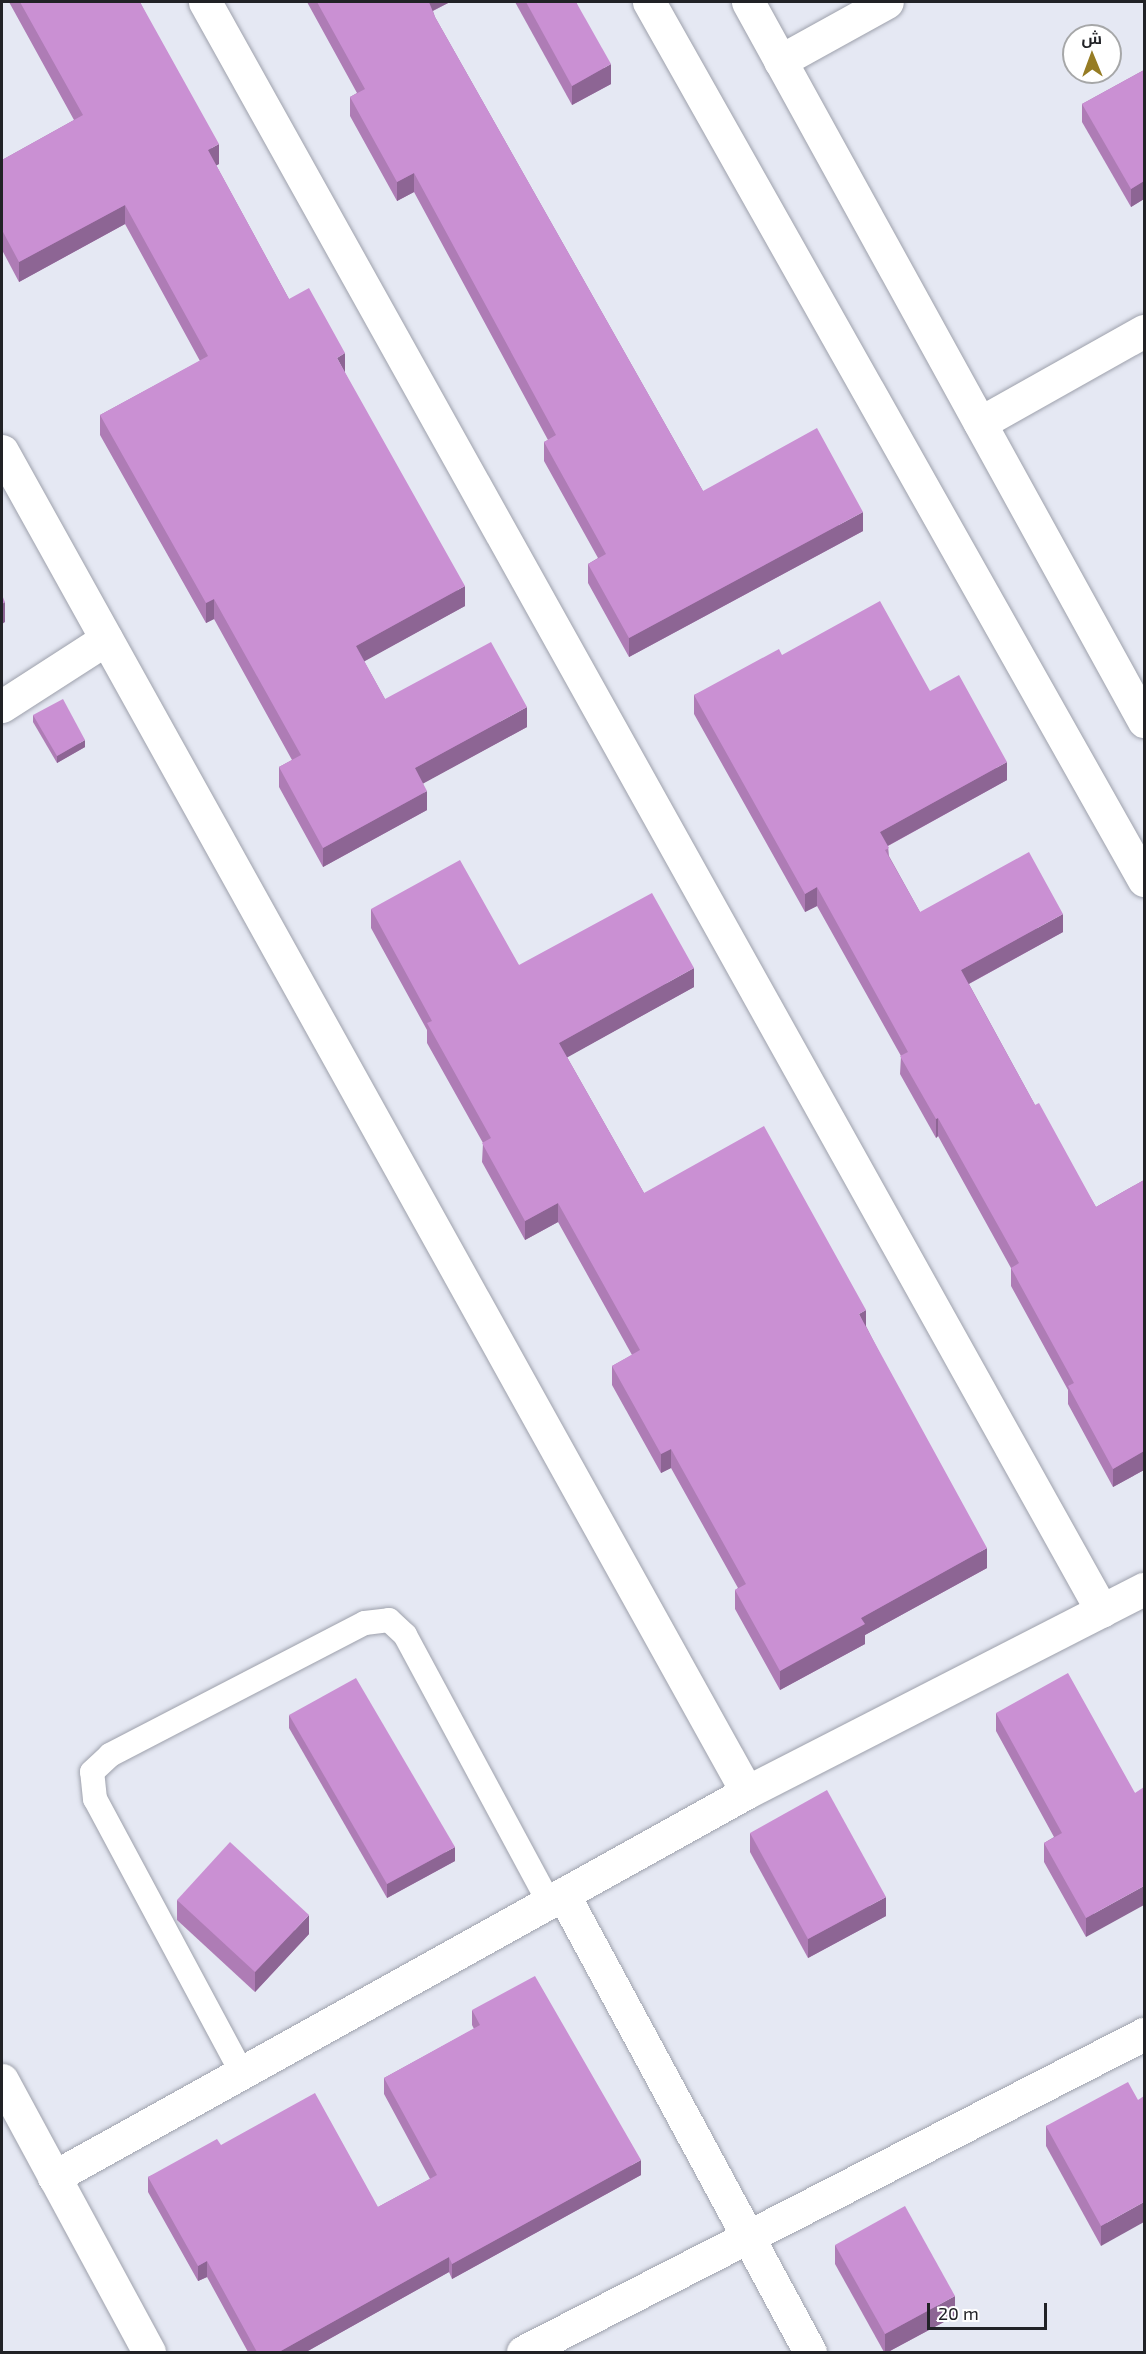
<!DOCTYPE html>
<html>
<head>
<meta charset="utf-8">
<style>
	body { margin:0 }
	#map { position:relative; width:1146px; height:2354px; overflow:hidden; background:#e5e8f3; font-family:"Exo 2",Cairo,sans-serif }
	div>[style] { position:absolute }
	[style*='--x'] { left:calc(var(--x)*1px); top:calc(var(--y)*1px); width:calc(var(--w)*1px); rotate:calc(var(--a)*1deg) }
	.roads { filter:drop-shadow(0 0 2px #9ea1ac) drop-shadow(0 0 2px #9ea1ac) }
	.lane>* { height:24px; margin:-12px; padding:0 12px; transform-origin:12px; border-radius:12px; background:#fff }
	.street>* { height:33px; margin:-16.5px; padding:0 16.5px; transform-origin:16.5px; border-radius:16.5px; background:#fff }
	.secondary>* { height:33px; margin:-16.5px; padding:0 16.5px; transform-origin:16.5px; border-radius:16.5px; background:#fff }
	.wall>* { inset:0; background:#ae7cb5 }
	.shaded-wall>* { inset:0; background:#8d6594 }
	.building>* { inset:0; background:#ca90d3 }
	span { translate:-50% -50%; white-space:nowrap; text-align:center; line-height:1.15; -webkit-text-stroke:6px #fff; paint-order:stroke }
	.frame { position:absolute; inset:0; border:3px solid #212226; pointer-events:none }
	.north { position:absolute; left:1062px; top:24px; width:60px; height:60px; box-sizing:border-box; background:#fff; border:2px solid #a6a7a8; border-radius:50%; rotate:359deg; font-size:16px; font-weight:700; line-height:24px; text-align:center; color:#212226 }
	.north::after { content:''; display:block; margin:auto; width:21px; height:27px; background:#967c24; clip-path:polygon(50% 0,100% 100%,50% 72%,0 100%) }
	.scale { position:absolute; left:927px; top:2303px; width:120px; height:27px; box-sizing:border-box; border:3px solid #212226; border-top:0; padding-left:8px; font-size:18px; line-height:21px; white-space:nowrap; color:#212226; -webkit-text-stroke:4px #fff; paint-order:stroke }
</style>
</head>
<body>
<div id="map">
	<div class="roads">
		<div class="lane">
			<i style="--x:242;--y:2073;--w:311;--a:-118.2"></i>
			<i style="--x:95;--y:1799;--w:27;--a:-96"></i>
			<i style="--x:92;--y:1772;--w:25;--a:-43"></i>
			<i style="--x:110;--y:1755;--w:287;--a:-27.4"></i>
			<i style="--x:365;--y:1623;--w:24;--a:-7"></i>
			<i style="--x:389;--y:1620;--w:22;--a:43"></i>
			<i style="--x:405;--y:1635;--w:303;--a:61.7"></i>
		</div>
		<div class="street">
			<i style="--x:205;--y:2;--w:1842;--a:60.86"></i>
			<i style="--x:780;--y:61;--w:122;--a:-28.9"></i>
			<i style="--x:980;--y:423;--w:188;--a:-29.3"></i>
			<i style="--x:2;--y:451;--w:1534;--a:60.95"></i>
			<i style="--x:2;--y:706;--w:124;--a:-32.8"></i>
			<i style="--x:563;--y:1894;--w:520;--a:61.66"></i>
			<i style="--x:2;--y:2080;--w:309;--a:61.6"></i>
			<i style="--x:54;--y:2177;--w:793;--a:-29.05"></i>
			<i style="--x:747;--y:1792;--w:446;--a:-27.1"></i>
			<i style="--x:523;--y:2352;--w:698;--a:-27.12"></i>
		</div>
		<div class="secondary">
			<i style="--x:649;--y:2;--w:1008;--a:60.59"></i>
			<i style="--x:748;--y:2;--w:821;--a:61.16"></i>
		</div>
	</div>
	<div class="wall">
		<i style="clip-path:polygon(9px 2px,140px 2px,219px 164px,216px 165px,289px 299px,345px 373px,465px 606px,364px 661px,385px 699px,527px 727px,423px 783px,427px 810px,323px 867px,279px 787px,279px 767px,292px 760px,214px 619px,206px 623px,100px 435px,100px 415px,200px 361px,125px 224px,19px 282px,2px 250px,2px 160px,74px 120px)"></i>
		<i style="clip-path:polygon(307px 2px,450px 2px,433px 11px,435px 17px,703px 491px,863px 531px,629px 657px,588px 583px,588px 564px,598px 558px,544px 461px,544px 442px,548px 440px,414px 192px,397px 201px,350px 116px,350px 97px,357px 93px)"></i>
		<i style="clip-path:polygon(515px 2px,576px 2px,611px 84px,572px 105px)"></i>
		<i style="clip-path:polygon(1144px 70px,1144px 199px,1131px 207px,1082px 122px,1082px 104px)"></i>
		<i style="clip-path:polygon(782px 655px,930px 691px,1007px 780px,888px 846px,889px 856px,920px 912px,1063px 932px,969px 984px,1035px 1105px,1096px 1207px,1144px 1180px,1144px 1470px,1113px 1487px,1068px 1404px,1068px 1390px,1011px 1286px,1011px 1268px,938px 1136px,936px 1138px,900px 1074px,901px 1056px,817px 906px,805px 912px,694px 714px,694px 695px)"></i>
		<i style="clip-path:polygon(33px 715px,85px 747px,57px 763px,33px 722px)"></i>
		<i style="clip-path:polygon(371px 909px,519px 965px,694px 987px,567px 1057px,644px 1193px,866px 1326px,987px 1568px,865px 1635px,865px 1644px,780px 1690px,735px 1609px,735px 1590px,738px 1588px,671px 1468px,661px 1473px,612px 1385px,612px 1366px,632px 1355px,558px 1222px,525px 1240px,482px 1162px,483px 1143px,427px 1043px,427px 1030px,371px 928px)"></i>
		<i style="clip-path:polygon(996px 1713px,1135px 1793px,1086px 1937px,1044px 1862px,1044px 1843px,1054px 1837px,996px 1731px)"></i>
		<i style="clip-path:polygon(289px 1715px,455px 1861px,387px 1898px,289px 1728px)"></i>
		<i style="clip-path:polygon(750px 1833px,886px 1916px,808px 1958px,750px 1852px)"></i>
		<i style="clip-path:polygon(177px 1900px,309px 1934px,255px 1992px,177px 1920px)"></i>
		<i style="clip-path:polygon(472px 2010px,641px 2175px,452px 2279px,449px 2272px,306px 2352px,248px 2352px,207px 2277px,198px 2281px,148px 2192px,148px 2177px,221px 2145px,378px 2207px,430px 2179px,384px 2094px,384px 2078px,474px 2029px,472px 2025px)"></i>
		<i style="clip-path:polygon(1138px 2100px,1101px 2246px,1046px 2146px,1046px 2126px)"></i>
		<i style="clip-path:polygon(835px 2245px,955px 2316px,888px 2352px,884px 2352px,835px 2264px)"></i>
	</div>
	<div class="shaded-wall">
		<i style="clip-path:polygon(426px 2px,450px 2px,426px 14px)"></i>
		<i style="clip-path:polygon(611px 64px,611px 84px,572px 105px,572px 86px)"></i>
		<i style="clip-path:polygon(219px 144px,219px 164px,208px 170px,208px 150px)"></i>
		<i style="clip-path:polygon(414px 173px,414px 192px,397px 201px,397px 182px)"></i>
		<i style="clip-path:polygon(1144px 181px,1144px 199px,1131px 207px,1131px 189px)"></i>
		<i style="clip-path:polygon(125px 205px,125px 224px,19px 282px,19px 262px)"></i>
		<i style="clip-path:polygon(345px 353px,345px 373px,337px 358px)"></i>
		<i style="clip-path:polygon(863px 512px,863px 531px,629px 657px,629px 638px)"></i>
		<i style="clip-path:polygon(465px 586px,465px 606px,356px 666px,356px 646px)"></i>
		<i style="clip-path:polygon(214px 599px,214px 619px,206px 623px,206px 603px)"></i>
		<i style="clip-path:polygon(5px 602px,5px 622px,2px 624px,2px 604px)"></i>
		<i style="clip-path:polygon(527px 707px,527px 727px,415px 788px,415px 768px)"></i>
		<i style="clip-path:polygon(85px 740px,85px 747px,57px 763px,57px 756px)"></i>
		<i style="clip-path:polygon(1007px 762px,1007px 780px,880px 850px,880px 832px)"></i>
		<i style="clip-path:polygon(427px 791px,427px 810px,323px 867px,323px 848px)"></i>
		<i style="clip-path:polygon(817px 887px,817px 906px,805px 912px,805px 894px)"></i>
		<i style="clip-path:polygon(1063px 914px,1063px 932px,961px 988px,961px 970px)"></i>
		<i style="clip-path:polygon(694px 968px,694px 987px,559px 1062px,559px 1043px)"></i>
		<i style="clip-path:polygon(938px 1118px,938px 1136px,936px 1138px,936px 1119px)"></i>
		<i style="clip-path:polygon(558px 1203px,558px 1222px,525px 1240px,525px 1221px)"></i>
		<i style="clip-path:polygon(866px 1310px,866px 1329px,859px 1314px)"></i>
		<i style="clip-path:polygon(671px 1449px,671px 1468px,661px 1473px,661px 1454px)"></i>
		<i style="clip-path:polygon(1144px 1451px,1144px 1470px,1113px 1487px,1113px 1469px)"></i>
		<i style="clip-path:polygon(987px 1548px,987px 1568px,865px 1635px,865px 1644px,780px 1690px,780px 1671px,861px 1618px)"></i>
		<i style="clip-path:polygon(455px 1847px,455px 1861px,387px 1898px,387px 1884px)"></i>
		<i style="clip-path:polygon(1144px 1886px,1144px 1905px,1086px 1937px,1086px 1918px)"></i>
		<i style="clip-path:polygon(886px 1897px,886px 1916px,808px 1958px,808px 1939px)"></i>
		<i style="clip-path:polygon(309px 1915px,309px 1934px,255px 1992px,255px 1972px)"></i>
		<i style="clip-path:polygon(641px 2160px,641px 2175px,452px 2279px,452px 2264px)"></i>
		<i style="clip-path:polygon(1144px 2202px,1144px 2222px,1101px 2246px,1101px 2226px)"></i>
		<i style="clip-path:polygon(449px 2257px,449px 2272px,306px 2352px,279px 2352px)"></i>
		<i style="clip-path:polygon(207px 2261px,207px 2277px,198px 2281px,198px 2266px)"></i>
		<i style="clip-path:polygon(955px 2296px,955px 2316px,888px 2352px,885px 2352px,885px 2334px)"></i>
	</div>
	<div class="building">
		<i style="clip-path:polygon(20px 2px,140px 2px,219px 144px,208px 150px,289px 299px,309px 288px,345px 353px,337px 358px,465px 586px,356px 646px,385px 699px,491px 642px,527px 707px,415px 768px,427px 791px,323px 848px,279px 767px,301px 755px,214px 599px,206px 603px,100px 415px,208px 356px,125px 205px,19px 262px,2px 230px,2px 160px,83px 115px)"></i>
		<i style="clip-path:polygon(317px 2px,429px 2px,435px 17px,703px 491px,817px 428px,863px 512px,629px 638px,588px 564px,606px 554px,544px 442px,556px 435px,414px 173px,397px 182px,350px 97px,365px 89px)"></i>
		<i style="clip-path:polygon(526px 2px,576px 2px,611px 64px,572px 86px)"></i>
		<i style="clip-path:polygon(1144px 70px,1144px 181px,1131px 189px,1082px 104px)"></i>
		<i style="clip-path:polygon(2px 595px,5px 602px,2px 604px)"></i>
		<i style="clip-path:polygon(880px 601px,930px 691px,959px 675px,1007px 762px,880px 832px,889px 848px,885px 850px,920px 912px,1029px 852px,1063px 914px,961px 970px,1035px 1105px,1039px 1103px,1096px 1207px,1144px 1180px,1144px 1451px,1113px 1469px,1068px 1386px,1074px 1383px,1011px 1268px,1019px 1263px,938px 1118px,936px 1119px,900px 1056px,908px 1052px,817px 887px,805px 894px,694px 695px,779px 649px,782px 655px)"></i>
		<i style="clip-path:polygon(63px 699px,85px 740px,57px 756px,33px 715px)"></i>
		<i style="clip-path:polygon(460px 860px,519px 965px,652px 893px,694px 968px,559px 1043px,644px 1193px,764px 1126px,866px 1310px,859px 1314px,987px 1548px,861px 1618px,865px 1624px,780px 1671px,735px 1590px,746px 1584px,671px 1449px,661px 1454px,612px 1366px,640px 1350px,558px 1203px,525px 1221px,482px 1143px,491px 1138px,427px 1023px,432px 1021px,371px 909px)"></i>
		<i style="clip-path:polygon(1068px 1673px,1135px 1793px,1144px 1787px,1144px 1886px,1086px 1918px,1044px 1843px,1062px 1833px,996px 1713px)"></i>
		<i style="clip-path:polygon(356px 1678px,455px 1847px,387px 1884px,289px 1715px)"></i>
		<i style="clip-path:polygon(827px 1790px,886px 1897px,808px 1939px,750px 1833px)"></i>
		<i style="clip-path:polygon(230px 1842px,309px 1915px,255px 1972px,177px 1900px)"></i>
		<i style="clip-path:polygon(535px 1976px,641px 2160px,452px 2264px,449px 2257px,279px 2352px,257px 2352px,207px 2261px,198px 2266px,148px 2177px,217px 2139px,221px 2145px,315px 2093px,378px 2207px,437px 2175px,384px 2078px,480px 2025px,472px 2010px)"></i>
		<i style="clip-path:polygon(1128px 2082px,1138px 2100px,1144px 2096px,1144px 2202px,1101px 2226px,1046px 2126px)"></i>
		<i style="clip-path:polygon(905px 2206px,955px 2296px,885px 2334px,835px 2245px)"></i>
	</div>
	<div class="frame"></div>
	<div class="north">ش</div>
	<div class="scale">20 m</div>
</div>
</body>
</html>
